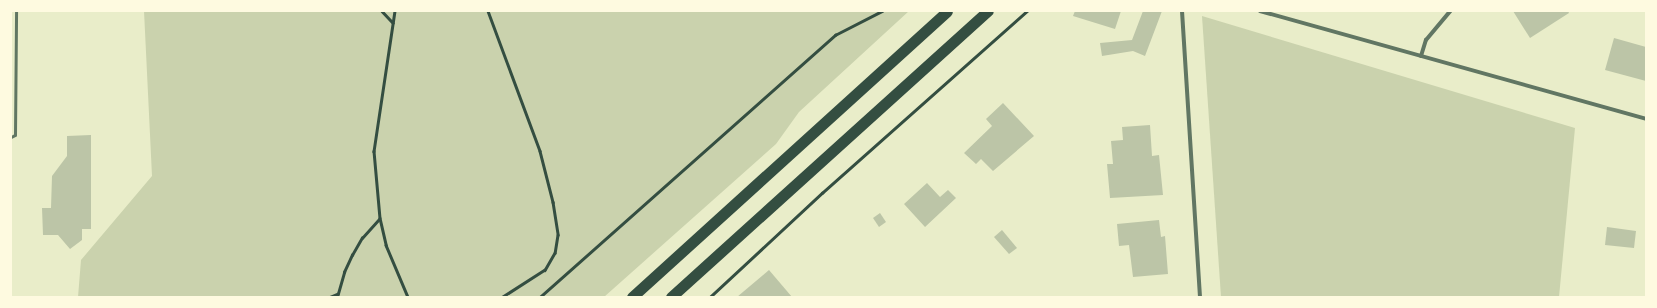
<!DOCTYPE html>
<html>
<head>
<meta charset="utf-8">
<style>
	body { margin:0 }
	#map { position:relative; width:1657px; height:308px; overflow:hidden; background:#e9edc9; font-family:Barlow,sans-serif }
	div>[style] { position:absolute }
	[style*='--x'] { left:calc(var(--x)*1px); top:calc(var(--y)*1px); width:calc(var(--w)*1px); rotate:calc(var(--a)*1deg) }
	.green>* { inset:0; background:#cad2ad }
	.building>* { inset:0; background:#bcc5a7 }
	.path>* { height:2.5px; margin:-1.25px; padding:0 1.25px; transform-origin:1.25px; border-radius:1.25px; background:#344e41 }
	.service>* { height:3px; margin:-1.5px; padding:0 1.5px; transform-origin:1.5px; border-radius:1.5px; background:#617663 }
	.minor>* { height:4px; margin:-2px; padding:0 2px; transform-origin:2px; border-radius:2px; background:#617663 }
	.trunk>* { height:11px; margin:-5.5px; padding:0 5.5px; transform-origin:5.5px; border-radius:5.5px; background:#344e41 }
	span { translate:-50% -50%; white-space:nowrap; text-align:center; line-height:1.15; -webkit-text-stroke:3px #fefae0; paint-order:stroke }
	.frame { position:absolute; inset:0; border:12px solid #fefae0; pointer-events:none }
</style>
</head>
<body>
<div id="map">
	<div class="green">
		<i style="clip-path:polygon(144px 11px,909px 11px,799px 112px,776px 144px,604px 297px,78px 297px,81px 260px,152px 176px)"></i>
		<i style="clip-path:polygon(1202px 16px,1575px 128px,1559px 297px,1221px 297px)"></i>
	</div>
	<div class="building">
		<i style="clip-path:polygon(1075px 11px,1121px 11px,1115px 29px,1073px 16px)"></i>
		<i style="clip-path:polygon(1143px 11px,1162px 11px,1145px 56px,1133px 51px,1102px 56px,1100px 43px,1132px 40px)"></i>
		<i style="clip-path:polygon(1513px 11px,1568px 11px,1569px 13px,1530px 38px)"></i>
		<i style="clip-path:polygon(1614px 38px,1646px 47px,1646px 81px,1605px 70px)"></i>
		<i style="clip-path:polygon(1003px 103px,1034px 136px,993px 171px,981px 159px,976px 164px,964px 153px,992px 126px,986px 119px)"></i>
		<i style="clip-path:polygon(1150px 125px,1152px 156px,1159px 155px,1163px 195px,1110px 198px,1107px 164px,1113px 164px,1111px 141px,1123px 140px,1122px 127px)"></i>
		<i style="clip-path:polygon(91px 135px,91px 229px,82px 229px,82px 240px,70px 249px,58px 235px,43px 235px,42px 208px,51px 208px,52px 176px,67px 156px,67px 136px)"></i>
		<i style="clip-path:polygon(927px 183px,940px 197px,948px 190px,956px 198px,925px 227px,904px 204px)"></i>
		<i style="clip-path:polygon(880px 213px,886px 222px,879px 227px,873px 218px)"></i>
		<i style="clip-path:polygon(1159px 220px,1161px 237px,1165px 236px,1168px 274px,1133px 277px,1129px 245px,1119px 246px,1117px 224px)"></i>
		<i style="clip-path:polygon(1607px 227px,1636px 231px,1634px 248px,1605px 245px)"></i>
		<i style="clip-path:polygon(1002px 230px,1017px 248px,1009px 254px,994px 237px)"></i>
		<i style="clip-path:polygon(769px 270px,792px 297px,737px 297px)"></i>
	</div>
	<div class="path">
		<i style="--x:382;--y:11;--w:16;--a:47"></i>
		<i style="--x:395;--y:11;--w:142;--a:98.5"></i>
		<i style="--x:374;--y:151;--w:67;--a:84.9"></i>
		<i style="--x:380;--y:218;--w:28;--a:77"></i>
		<i style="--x:386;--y:245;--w:56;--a:67.1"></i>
		<i style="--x:488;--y:11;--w:149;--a:69.6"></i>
		<i style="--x:540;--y:151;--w:53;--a:75.7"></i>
		<i style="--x:553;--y:202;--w:33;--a:81"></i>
		<i style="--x:558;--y:235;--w:18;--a:99"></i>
		<i style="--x:555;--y:253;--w:20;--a:120"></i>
		<i style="--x:545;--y:270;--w:50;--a:147.3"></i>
		<i style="--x:330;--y:297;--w:8;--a:-23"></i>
		<i style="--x:337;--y:297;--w:26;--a:-74"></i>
		<i style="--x:344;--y:272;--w:19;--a:-65"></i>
		<i style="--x:352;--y:255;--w:20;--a:-60"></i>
		<i style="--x:362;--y:238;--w:25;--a:-48"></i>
		<i style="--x:540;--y:297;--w:395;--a:-41.6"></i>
		<i style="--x:835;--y:35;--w:53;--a:-27.1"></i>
		<i style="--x:710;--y:297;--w:153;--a:-42.9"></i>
		<i style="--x:822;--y:193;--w:274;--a:-41.6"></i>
	</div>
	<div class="service">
		<i style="--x:11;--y:137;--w:4;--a:-27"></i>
		<i style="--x:15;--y:135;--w:124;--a:-89.5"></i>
	</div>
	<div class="minor">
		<i style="--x:1182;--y:11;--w:287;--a:86.4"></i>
		<i style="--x:1260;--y:11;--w:401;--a:15.6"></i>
		<i style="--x:1421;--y:56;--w:17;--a:-73"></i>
		<i style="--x:1426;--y:40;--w:38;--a:-50"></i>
	</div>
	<div class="trunk">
		<i style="--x:632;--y:297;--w:425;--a:-42.2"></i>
		<i style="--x:671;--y:297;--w:427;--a:-42.1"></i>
	</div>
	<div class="frame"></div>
</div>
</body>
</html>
